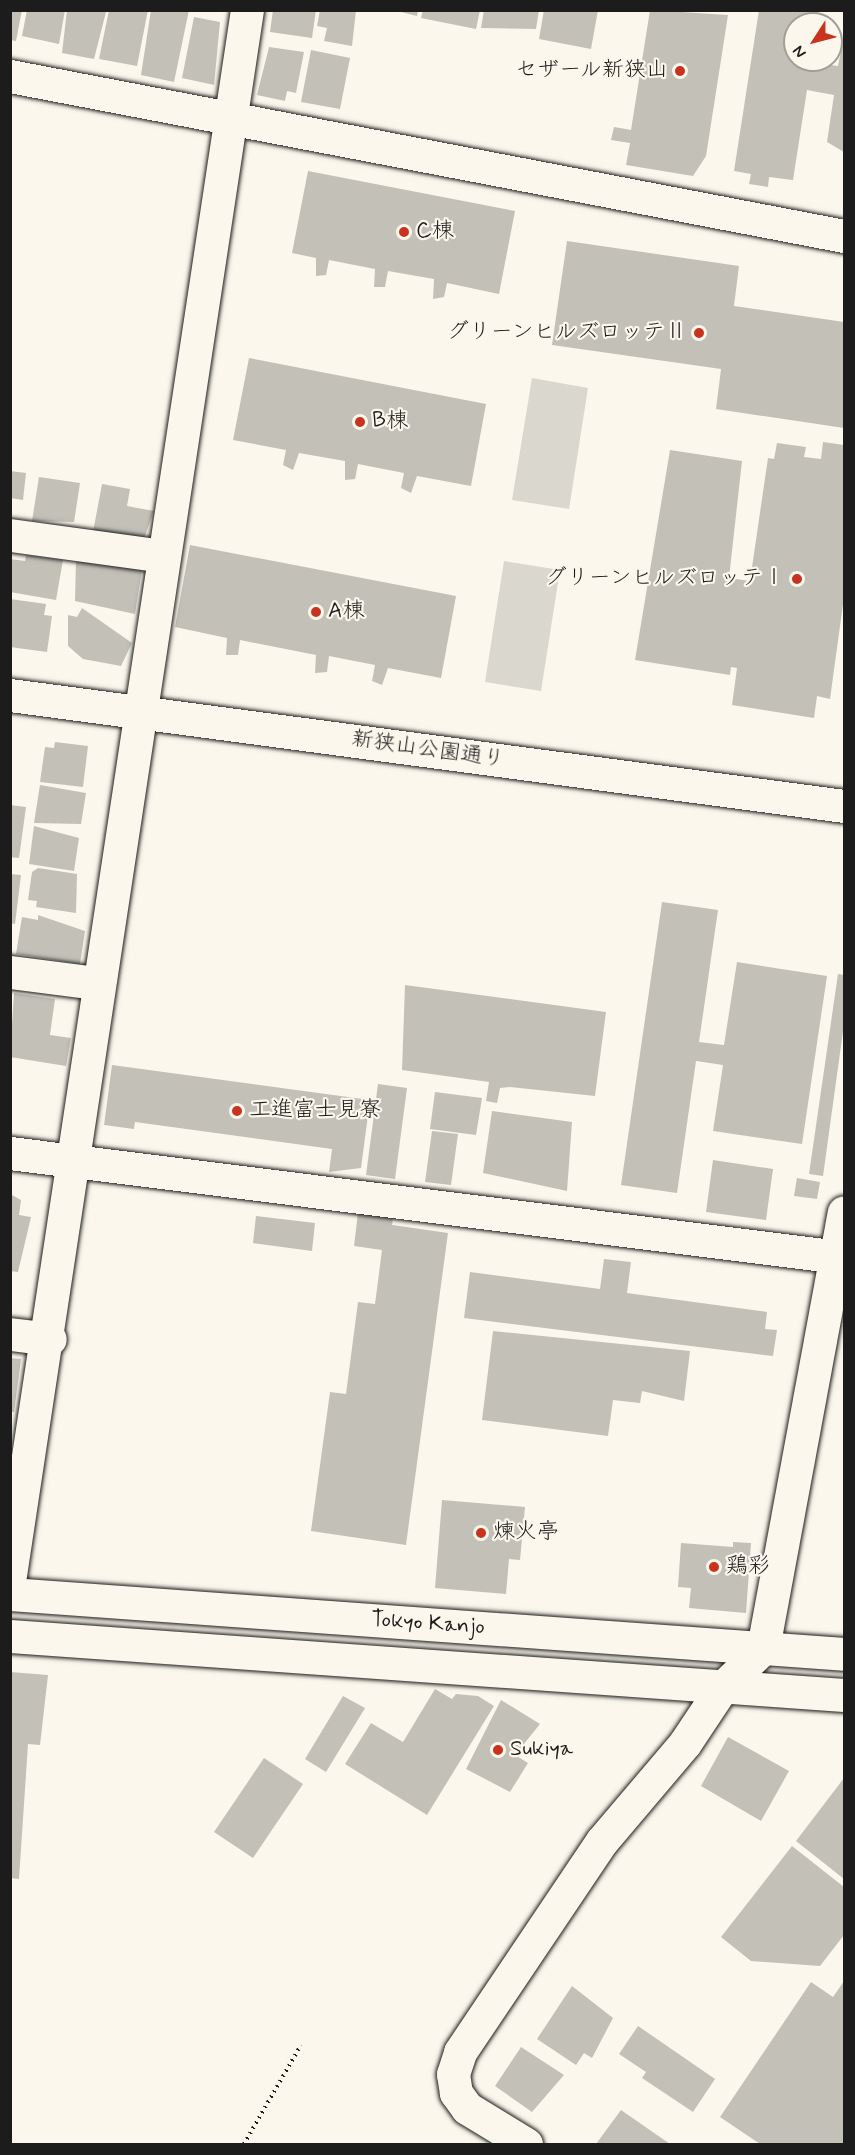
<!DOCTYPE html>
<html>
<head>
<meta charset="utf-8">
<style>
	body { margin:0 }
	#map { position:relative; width:855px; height:2155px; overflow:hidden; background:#fbf7ec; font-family:Mynerve,"Klee One",sans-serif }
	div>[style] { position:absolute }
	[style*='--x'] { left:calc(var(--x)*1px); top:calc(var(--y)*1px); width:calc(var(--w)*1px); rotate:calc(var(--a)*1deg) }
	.green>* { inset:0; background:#dad7ce }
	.building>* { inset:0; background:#c3c0b8 }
	.path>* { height:4px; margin-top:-2px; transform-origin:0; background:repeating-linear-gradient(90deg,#1c1c1c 0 1.5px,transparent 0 6px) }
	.roads { filter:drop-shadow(0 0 2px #1c1c1c) drop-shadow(0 0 2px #1c1c1c) }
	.minor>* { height:33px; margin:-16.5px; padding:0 16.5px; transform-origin:16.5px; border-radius:16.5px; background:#fbf7ec }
	.tertiary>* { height:33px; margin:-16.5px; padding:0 16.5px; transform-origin:16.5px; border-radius:16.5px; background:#fbf7ec }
	.trunk>* { height:33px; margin:-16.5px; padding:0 16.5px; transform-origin:16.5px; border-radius:16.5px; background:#fbf7ec }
	.dots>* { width:16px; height:16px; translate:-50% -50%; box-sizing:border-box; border:3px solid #fbf7ec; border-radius:50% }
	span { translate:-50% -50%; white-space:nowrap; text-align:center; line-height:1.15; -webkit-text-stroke:4.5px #fbf7ec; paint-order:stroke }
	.poi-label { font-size:22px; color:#1c1c1c }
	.right { translate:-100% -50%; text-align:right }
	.left { translate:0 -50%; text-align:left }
	.street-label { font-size:22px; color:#1c1c1c }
	.frame { position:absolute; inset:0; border:12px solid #1c1c1c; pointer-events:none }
	.north { position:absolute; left:783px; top:12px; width:60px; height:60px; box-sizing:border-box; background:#fbf7ec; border:2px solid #a29f99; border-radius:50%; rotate:234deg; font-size:16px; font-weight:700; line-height:24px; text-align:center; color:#1c1c1c }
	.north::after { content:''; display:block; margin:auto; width:21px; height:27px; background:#c8321e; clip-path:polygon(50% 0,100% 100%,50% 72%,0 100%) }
</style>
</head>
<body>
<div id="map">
	<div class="green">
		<i style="clip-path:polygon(532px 378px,588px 388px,569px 509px,512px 500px)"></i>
		<i style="clip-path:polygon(504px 561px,560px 570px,541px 691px,485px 682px)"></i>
	</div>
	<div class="building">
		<i style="clip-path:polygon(10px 10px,22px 10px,16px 41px,10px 40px)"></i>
		<i style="clip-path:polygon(27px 10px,65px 10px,59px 44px,22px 36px)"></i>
		<i style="clip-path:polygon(67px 10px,106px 12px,94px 59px,62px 53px)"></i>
		<i style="clip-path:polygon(109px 10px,148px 10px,137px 66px,99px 59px)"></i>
		<i style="clip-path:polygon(151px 10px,189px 10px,174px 82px,141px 75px)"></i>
		<i style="clip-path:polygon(273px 10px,316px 10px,312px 38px,270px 32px)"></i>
		<i style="clip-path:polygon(320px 10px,356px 10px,352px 46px,324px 41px,327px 28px,317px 26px)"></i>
		<i style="clip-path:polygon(393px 10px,418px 10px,417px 16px)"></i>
		<i style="clip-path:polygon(423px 10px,480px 10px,476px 29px,421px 18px)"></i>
		<i style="clip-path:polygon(484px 10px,539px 10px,536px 29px,481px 28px)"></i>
		<i style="clip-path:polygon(544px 10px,598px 10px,591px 49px,539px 39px)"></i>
		<i style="clip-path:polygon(650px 10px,728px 15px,706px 156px,693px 176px,626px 165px,630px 143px,611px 140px,614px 127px,631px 130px)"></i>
		<i style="clip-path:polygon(759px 10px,819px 10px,816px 24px,795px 24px,795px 60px,838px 66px,844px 35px,844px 152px,827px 142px,834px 95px,807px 90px,793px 180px,769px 177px,768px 187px,749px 184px,751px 174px,734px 171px)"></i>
		<i style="clip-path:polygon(194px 17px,220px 22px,214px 85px,182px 78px)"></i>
		<i style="clip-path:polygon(269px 47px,304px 52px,296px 93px,287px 91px,285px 101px,257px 95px)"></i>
		<i style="clip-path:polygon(311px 50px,350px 58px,340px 109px,301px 102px)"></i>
		<i style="clip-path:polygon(308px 171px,515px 211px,499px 294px,447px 283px,444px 297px,433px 299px,434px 279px,388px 271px,385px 287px,374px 287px,375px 269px,329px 260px,326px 275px,316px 276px,316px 258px,292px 253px)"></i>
		<i style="clip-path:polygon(567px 241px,739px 266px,734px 306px,844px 322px,844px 428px,716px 409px,721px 369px,552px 345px)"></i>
		<i style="clip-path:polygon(249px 358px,486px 404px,471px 486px,417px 476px,411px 493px,401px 488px,404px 473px,358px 464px,355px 479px,345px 480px,345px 461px,299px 453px,293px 470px,283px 465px,286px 450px,233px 440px)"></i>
		<i style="clip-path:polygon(823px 442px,844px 445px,844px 597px,830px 699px,817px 696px,814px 718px,732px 705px,737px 668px,731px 667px,730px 675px,635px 660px,670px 450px,742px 461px,729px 578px,750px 581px,768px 458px,774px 459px,777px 443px,806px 447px,804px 457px,821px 459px)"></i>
		<i style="clip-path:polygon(10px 471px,26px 473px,23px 500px,10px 498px)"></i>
		<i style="clip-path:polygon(39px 477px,80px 483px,74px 522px,32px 521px)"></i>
		<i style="clip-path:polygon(102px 484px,130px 489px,127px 506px,154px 511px,142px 544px,93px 532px)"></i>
		<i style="clip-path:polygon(190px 545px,456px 596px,441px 678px,388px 668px,382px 685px,372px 681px,375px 665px,329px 656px,327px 672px,315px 673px,316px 655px,240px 640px,238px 655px,226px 655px,227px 638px,175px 627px)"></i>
		<i style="clip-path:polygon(26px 555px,63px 560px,56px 600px,10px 592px,10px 559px,25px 561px)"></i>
		<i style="clip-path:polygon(76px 560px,142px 569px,135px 614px,75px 601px)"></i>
		<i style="clip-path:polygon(10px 599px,46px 604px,44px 615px,52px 616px,47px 652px,10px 647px)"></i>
		<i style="clip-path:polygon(82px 608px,132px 643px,121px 666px,83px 659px,68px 646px,68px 615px,77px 617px)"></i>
		<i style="clip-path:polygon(55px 742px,88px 746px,83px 787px,40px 782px,45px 747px,54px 748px)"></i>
		<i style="clip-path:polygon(40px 785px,86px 793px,81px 824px,34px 823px)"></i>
		<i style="clip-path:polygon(10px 805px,26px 807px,19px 858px,10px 857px)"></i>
		<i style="clip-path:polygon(34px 826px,79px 838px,74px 871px,29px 864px)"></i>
		<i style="clip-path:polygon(38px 868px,77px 874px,76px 913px,36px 907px,37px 901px,28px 900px,32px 872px)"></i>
		<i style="clip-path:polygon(10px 874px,21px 875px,15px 924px,10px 923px)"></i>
		<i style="clip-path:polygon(662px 902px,718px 910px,699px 1042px,724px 1045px,737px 962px,827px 976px,802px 1144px,713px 1131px,723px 1065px,696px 1061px,677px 1193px,621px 1185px)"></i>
		<i style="clip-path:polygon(38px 915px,85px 931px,80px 964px,16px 954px,22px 917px,38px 920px)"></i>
		<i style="clip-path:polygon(838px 974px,844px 975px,844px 1024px,823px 1176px,809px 1174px)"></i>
		<i style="clip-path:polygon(405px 985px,606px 1012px,595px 1096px,510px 1087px,500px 1088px,497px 1103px,486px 1101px,489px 1082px,402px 1070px)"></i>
		<i style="clip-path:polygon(14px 993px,55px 999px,50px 1035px,71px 1038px,66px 1066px,10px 1057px)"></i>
		<i style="clip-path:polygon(112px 1065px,370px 1100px,361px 1168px,329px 1172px,332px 1149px,135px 1122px,134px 1129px,104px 1125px)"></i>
		<i style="clip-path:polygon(378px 1084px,407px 1088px,395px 1179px,366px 1175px)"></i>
		<i style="clip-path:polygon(435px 1092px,482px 1098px,476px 1135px,430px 1129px)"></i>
		<i style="clip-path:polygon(492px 1111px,572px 1122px,567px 1191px,483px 1173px)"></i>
		<i style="clip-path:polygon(432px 1131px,458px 1134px,451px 1185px,425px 1182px)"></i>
		<i style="clip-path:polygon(713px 1160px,773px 1169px,766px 1220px,706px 1212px)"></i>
		<i style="clip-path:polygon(797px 1178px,820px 1182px,817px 1199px,794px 1196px)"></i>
		<i style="clip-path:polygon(10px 1194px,21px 1200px,19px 1215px,31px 1217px,18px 1272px,10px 1271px)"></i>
		<i style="clip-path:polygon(358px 1213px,393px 1218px,392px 1225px,448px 1233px,406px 1545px,311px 1531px,330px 1392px,346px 1394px,358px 1302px,375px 1304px,382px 1250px,354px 1246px)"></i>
		<i style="clip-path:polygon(256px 1216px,315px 1223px,312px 1251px,253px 1243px)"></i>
		<i style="clip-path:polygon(604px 1259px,631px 1262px,627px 1293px,767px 1312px,765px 1329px,777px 1330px,773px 1356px,464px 1318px,470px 1272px,600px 1289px)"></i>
		<i style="clip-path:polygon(493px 1331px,690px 1351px,684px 1401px,642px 1391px,640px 1403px,613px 1400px,608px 1436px,482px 1420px)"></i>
		<i style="clip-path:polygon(10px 1358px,21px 1359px,14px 1412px,10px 1412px)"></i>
		<i style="clip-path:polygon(442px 1500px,525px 1507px,520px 1560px,509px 1559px,506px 1594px,435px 1588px)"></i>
		<i style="clip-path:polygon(733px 1542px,751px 1543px,746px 1613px,689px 1608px,691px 1588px,678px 1587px,681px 1543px,733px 1547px)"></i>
		<i style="clip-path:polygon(10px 1672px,48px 1675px,40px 1745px,28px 1744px,19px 1879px,10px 1878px)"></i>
		<i style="clip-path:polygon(435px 1689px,452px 1699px,456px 1694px,478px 1696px,494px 1706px,427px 1815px,345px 1764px,371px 1723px,403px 1742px)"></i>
		<i style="clip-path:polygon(343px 1696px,365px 1708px,326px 1772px,305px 1759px)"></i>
		<i style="clip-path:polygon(501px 1700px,540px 1724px,515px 1755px,528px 1763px,510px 1792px,466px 1769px)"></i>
		<i style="clip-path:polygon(728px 1737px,789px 1771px,761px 1821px,701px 1786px)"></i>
		<i style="clip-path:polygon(264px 1758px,303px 1784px,253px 1858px,214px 1832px)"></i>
		<i style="clip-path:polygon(844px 1778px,844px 1879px,796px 1841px)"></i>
		<i style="clip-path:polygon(792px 1846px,844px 1887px,844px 1935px,820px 1966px,751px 1961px,721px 1937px)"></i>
		<i style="clip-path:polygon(844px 1981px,844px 2144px,760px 2144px,720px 2117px,811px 1982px,833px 1997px)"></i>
		<i style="clip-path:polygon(572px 1986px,613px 2018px,592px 2058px,584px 2053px,576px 2065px,537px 2039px)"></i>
		<i style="clip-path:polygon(638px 2026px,715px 2079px,693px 2112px,642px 2078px,646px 2072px,619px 2054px)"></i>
		<i style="clip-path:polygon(521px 2047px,564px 2075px,532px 2112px,495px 2086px)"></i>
		<i style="clip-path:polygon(621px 2110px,670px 2144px,596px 2144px)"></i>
	</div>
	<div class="path">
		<i style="--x:244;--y:2144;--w:114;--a:-60.1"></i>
	</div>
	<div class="roads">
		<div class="minor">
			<i style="--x:10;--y:76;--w:849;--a:10.86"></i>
			<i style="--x:10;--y:535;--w:155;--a:7.8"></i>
			<i style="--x:10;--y:972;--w:87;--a:7.3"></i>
			<i style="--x:10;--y:1153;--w:835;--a:7.15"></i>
			<i style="--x:10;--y:1334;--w:40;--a:7.1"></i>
			<i style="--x:10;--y:1575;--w:1583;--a:-81.39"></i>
			<i style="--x:526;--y:2144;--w:69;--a:-148.6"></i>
			<i style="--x:467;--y:2108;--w:19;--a:-126"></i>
			<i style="--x:456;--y:2093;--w:19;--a:-99"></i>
			<i style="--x:453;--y:2074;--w:23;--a:-72"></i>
			<i style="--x:460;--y:2052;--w:254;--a:-56.1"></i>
			<i style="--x:602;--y:1841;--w:128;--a:-49.7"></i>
			<i style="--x:685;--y:1743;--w:65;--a:-56.3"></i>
			<i style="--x:721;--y:1689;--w:59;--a:-44.3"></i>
		</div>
		<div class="tertiary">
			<i style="--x:10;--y:695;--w:841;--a:7.58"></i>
			<i style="--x:763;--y:1648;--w:443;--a:-79.5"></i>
		</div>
		<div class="trunk">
			<i style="--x:10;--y:1594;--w:836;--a:4.11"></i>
			<i style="--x:10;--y:1636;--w:836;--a:4.05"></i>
		</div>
	</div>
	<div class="dots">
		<i style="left:680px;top:71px;background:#c8321e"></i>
		<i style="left:404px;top:232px;background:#c8321e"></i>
		<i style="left:699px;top:333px;background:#c8321e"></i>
		<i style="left:360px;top:422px;background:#c8321e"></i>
		<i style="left:797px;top:579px;background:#c8321e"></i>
		<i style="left:316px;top:612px;background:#c8321e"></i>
		<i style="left:237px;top:1111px;background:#c8321e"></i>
		<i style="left:481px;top:1533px;background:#c8321e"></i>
		<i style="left:714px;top:1567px;background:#c8321e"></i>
		<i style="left:498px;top:1750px;background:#c8321e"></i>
	</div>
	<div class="poi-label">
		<span class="right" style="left:668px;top:71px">セザール新狭山</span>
		<span class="left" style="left:416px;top:232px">C棟</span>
		<span class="right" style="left:687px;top:333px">グリーンヒルズロッテⅡ</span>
		<span class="left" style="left:372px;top:422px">B棟</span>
		<span class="right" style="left:785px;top:579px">グリーンヒルズロッテⅠ</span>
		<span class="left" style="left:328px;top:612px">A棟</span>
		<span class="left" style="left:249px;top:1111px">工進富士見寮</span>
		<span class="left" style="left:493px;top:1533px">煉火亭</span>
		<span class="left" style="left:726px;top:1567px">鶏彩</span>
		<span class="left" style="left:510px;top:1750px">Sukiya</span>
	</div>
	<div class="street-label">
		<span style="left:428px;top:750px;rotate:8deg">新狭山公園通り</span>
		<span style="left:428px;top:1624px;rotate:4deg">Tokyo Kanjo</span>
	</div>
	<div class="frame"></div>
	<div class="north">N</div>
</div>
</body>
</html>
